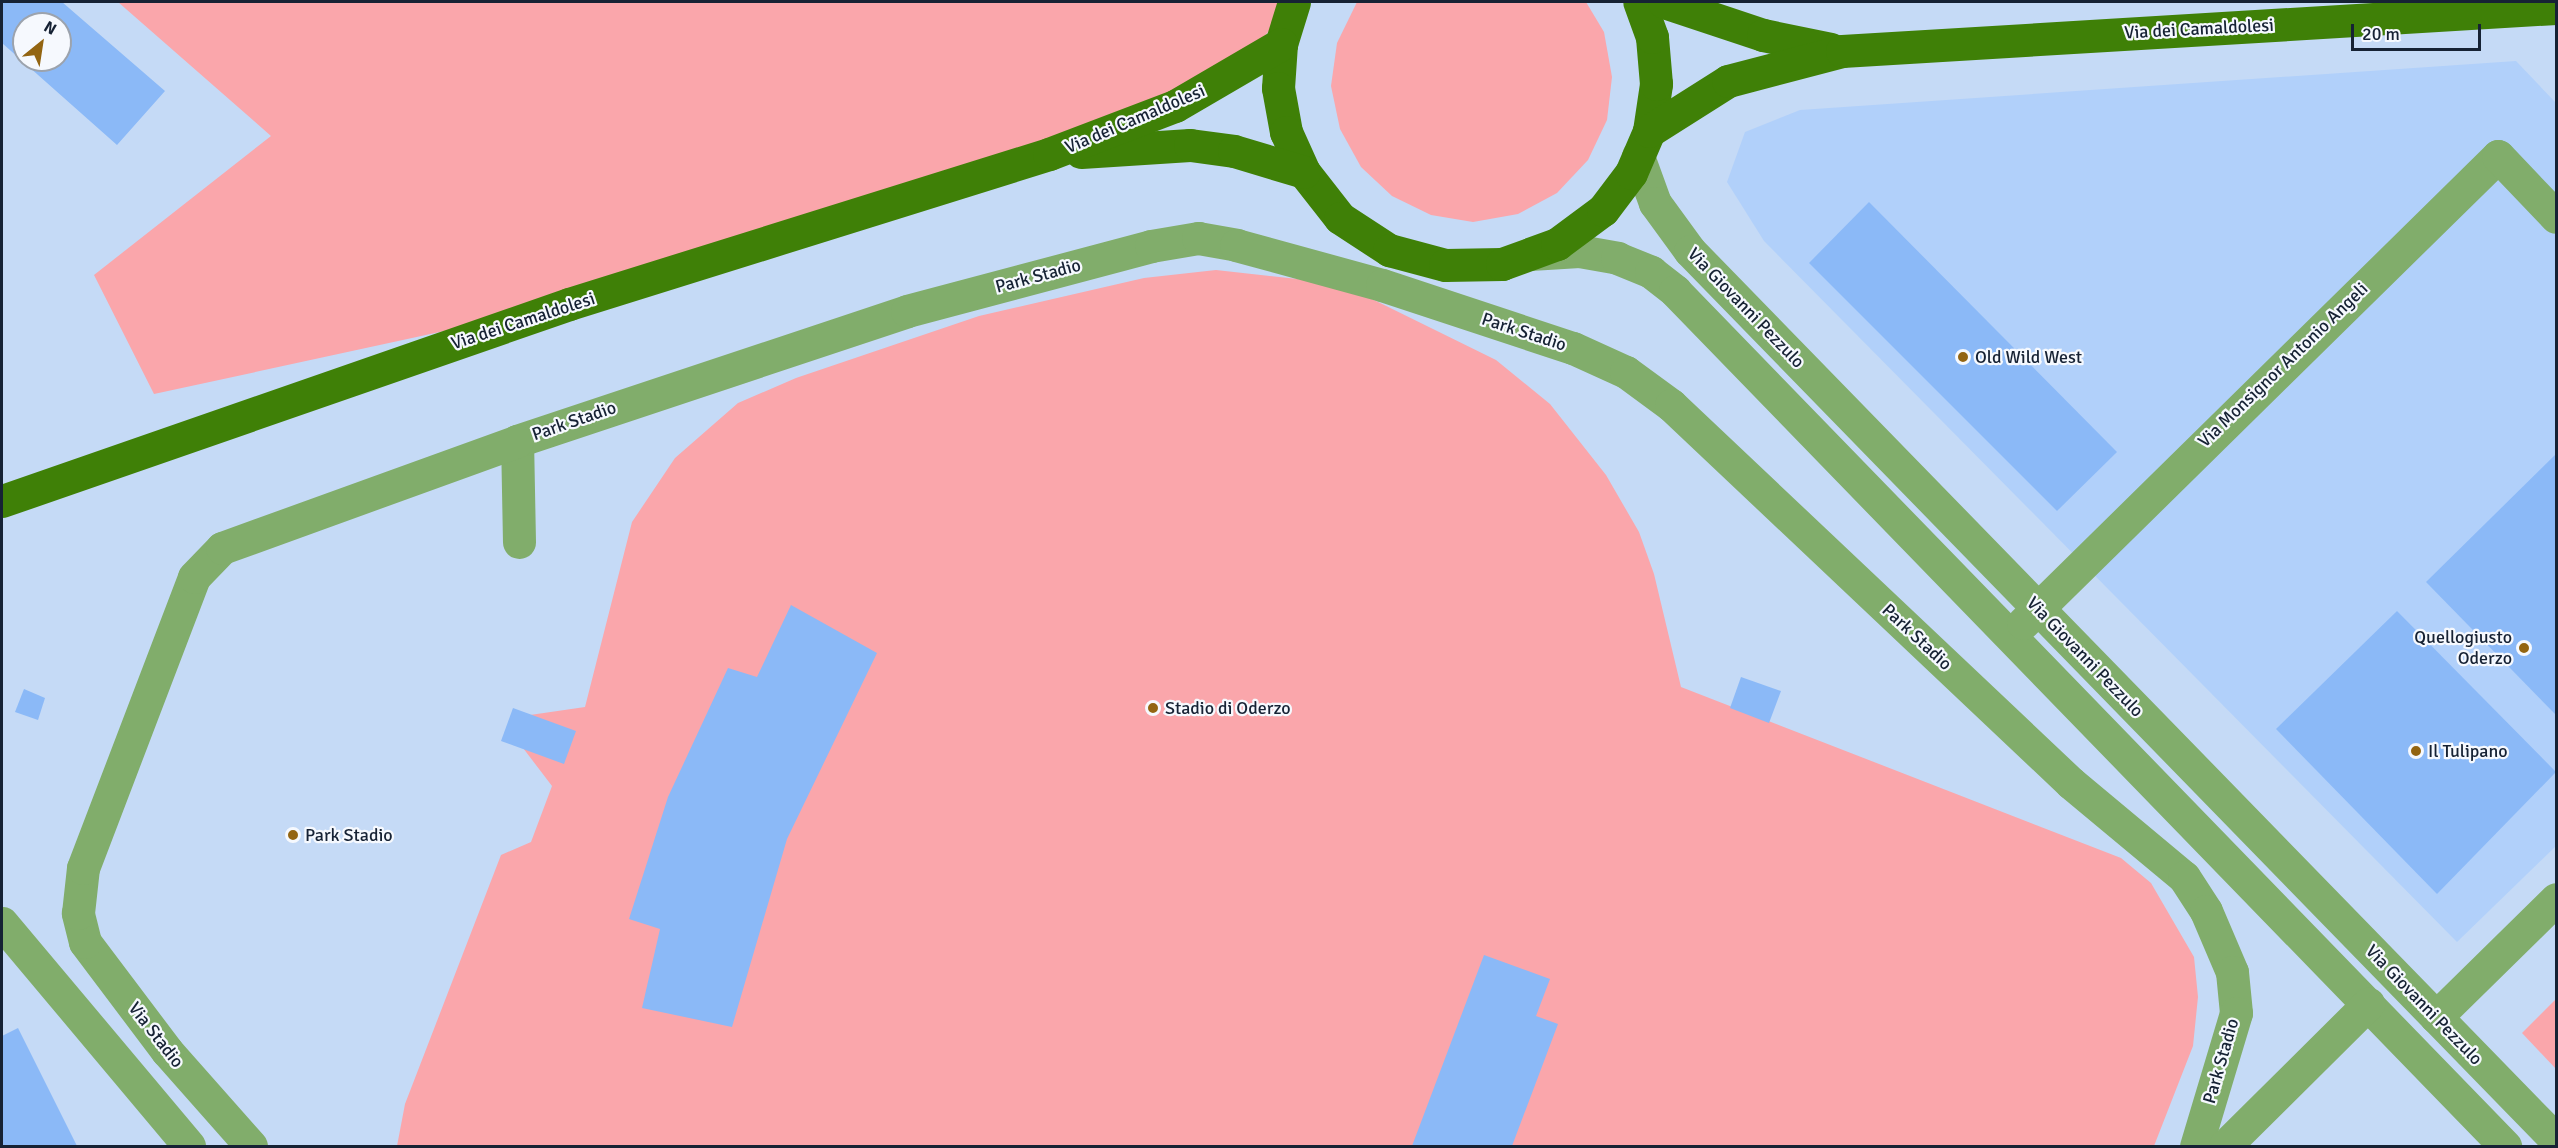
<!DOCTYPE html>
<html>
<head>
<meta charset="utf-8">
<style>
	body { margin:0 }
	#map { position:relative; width:2558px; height:1148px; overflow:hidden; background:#c5daf6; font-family:Signika,sans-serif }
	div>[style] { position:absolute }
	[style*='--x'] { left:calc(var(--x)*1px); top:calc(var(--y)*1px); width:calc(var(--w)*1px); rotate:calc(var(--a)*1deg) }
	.built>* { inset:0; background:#b1d0fa }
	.green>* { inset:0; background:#faa6ab }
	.building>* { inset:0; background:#8bb9f7 }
	.minor>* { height:33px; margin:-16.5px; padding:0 16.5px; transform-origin:16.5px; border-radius:16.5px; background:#81ad6b }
	.major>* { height:33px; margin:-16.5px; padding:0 16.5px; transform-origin:16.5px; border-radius:16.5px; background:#3f8007 }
	.dots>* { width:16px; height:16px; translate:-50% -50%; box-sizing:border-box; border:3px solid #f6f9fe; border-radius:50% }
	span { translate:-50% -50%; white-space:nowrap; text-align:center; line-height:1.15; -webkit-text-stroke:4.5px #f6f9fe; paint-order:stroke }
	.street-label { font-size:18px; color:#162234 }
	.poi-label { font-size:18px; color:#162234 }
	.left { translate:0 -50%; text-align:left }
	.right { translate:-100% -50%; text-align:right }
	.frame { position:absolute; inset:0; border:3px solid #162234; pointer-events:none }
	.north { position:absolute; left:12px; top:12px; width:60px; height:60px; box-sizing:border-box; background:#f6f9fe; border:2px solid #9ca3ad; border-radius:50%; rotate:30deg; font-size:16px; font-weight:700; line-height:24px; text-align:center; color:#162234 }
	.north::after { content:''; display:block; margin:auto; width:21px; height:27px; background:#936512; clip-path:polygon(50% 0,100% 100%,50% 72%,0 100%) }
	.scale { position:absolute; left:2351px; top:24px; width:130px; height:27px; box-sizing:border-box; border:3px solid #162234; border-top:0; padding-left:8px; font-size:18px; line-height:21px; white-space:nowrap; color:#162234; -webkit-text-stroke:4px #f6f9fe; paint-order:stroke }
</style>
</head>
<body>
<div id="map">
	<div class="built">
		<i style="clip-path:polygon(2516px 61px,2556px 103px,2556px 846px,2457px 942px,1764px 241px,1727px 182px,1745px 132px,1800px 110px)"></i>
	</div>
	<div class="green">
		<i style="clip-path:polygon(118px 2px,1294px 2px,1229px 77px,569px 304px,154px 394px,94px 275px,271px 136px)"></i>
		<i style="clip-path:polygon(1357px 2px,1586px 2px,1604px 32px,1612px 77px,1607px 120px,1588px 160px,1557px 193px,1518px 214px,1473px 222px,1431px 215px,1392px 196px,1361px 167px,1340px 129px,1331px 86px,1337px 43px)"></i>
		<i style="clip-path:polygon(1216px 270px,1316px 281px,1370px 298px,1496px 360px,1550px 404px,1606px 475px,1639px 532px,1654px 574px,1681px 687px,2121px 858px,2151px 883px,2194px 957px,2198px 997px,2193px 1046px,2154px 1146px,397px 1146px,405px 1104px,501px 855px,531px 842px,552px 786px,523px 748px,530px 715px,585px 707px,632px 522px,675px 458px,738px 403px,796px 378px,979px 316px,1144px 278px)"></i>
		<i style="clip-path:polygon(2556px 999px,2556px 1069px,2522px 1033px)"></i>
	</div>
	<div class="building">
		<i style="clip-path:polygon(evenodd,2px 2px,62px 2px,165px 91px,117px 145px,2px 43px,2px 2px,24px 24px,60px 24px,60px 60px,24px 60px,24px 24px)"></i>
		<i style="clip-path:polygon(1869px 202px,2117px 452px,2057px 511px,1809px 263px)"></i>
		<i style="clip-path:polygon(2556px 454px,2556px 715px,2426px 582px)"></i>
		<i style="clip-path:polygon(791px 605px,877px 653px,787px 839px,732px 1027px,642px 1008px,660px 929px,629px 919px,668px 797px,728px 668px,757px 677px)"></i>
		<i style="clip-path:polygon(2397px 611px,2556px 772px,2437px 894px,2276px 729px)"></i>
		<i style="clip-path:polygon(1741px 677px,1781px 691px,1769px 723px,1730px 708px)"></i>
		<i style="clip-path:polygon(24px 689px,45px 698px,38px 720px,15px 712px)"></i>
		<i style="clip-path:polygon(513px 708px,576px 731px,564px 764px,501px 741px)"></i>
		<i style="clip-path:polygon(1484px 955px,1550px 979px,1536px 1016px,1558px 1024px,1512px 1146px,1412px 1146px)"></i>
		<i style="clip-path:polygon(18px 1028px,77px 1146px,2px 1146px,2px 1036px)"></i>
	</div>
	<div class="minor">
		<i style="--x:1638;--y:156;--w:50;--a:70.1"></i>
		<i style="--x:1655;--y:203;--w:59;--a:53.9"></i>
		<i style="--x:1690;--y:251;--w:1241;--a:45.75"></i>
		<i style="--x:1530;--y:254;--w:49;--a:-3.5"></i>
		<i style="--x:1579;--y:251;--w:39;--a:10"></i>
		<i style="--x:1617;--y:258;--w:37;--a:22"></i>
		<i style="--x:1651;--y:272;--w:31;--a:38"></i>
		<i style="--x:1675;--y:291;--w:1192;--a:45.85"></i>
		<i style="--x:519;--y:542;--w:101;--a:-91.1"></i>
		<i style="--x:517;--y:441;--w:411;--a:-18.4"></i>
		<i style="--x:907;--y:311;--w:253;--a:-14.9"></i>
		<i style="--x:1151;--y:246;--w:48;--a:-9.7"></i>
		<i style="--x:1198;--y:238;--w:39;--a:10"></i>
		<i style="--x:1236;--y:245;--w:151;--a:15.3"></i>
		<i style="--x:1382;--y:285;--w:201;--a:18.3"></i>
		<i style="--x:1573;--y:348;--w:58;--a:24.4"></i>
		<i style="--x:1626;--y:372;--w:56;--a:36.3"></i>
		<i style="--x:1671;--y:405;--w:550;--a:43.38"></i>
		<i style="--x:2071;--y:783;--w:147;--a:39.8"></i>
		<i style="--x:2184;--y:877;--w:40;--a:57.1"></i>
		<i style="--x:2206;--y:911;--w:66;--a:66.9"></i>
		<i style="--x:2232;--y:972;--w:41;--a:84.4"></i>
		<i style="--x:2236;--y:1013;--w:139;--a:106.7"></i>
		<i style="--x:2023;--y:623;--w:666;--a:-44.51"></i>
		<i style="--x:2498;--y:156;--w:84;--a:46.4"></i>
		<i style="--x:2;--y:923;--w:291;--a:50"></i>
		<i style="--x:2436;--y:1017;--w:168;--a:-44.5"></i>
		<i style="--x:251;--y:1146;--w:127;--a:-131.5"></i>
		<i style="--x:167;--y:1051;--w:136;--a:-127"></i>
		<i style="--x:85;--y:942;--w:30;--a:-104"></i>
		<i style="--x:78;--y:913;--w:45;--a:-83.7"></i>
		<i style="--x:83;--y:868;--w:311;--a:-69.1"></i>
		<i style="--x:194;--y:577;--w:40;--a:-46"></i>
		<i style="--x:222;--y:548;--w:314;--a:-19.9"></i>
		<i style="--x:2225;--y:1146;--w:202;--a:-44.8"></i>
	</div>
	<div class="major">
		<i style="--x:1294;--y:2;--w:44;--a:107.2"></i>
		<i style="--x:1281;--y:44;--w:44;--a:93.9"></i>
		<i style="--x:1278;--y:88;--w:45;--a:79.7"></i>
		<i style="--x:1286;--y:132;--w:44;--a:65.8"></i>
		<i style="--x:1304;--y:172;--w:58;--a:52"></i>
		<i style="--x:1340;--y:218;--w:59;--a:33.1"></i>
		<i style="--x:1389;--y:250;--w:58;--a:15"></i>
		<i style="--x:1445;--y:265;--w:57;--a:-1"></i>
		<i style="--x:1502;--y:264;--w:59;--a:-20"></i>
		<i style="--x:1557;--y:244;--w:57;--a:-36.5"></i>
		<i style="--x:1603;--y:210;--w:46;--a:-52.9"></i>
		<i style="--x:1631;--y:173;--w:46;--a:-66.8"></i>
		<i style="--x:1649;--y:131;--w:48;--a:-81.5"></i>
		<i style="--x:1656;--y:84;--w:47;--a:-94.9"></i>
		<i style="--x:1652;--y:37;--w:37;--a:-110"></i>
		<i style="--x:1664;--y:2;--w:104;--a:18.4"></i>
		<i style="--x:1763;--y:35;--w:69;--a:11.6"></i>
		<i style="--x:1649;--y:131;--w:93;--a:-32.3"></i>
		<i style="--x:1728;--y:81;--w:118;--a:-14.7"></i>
		<i style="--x:1842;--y:51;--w:715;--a:-3.45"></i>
		<i style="--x:1081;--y:152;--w:109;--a:-3.7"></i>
		<i style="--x:1190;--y:145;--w:44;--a:7.8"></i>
		<i style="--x:1234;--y:151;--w:73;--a:16.7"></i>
		<i style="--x:2;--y:501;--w:600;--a:-19.16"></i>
		<i style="--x:569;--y:304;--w:503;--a:-17.35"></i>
		<i style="--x:1049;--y:154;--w:135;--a:-20.9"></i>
		<i style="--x:1175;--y:106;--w:123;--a:-30.3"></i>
	</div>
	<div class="dots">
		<i style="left:1963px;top:357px;background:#936512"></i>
		<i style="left:2524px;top:648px;background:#936512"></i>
		<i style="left:1153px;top:708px;background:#936512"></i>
		<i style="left:2416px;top:751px;background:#936512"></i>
		<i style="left:293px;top:835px;background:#936512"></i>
	</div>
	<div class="street-label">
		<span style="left:2199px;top:29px;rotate:-3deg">Via dei Camaldolesi</span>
		<span style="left:1135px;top:119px;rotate:-23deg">Via dei Camaldolesi</span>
		<span style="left:1038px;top:276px;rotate:-15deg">Park Stadio</span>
		<span style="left:1746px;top:308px;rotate:46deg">Via Giovanni Pezzulo</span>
		<span style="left:523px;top:321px;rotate:-18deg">Via dei Camaldolesi</span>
		<span style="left:1524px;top:332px;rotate:18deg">Park Stadio</span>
		<span style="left:2283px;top:365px;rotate:-44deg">Via Monsignor Antonio Angeli</span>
		<span style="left:574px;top:421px;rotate:-19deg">Park Stadio</span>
		<span style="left:1917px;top:637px;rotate:43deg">Park Stadio</span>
		<span style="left:2085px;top:657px;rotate:46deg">Via Giovanni Pezzulo</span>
		<span style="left:2424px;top:1005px;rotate:46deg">Via Giovanni Pezzulo</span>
		<span style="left:156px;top:1035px;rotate:52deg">Via Stadio</span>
		<span style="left:2221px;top:1061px;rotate:-74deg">Park Stadio</span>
	</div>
	<div class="poi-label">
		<span class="left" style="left:1975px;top:357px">Old Wild West</span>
		<span class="right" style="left:2512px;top:648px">Quellogiusto<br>Oderzo</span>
		<span class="left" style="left:1165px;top:708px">Stadio di Oderzo</span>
		<span class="left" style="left:2428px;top:751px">Il Tulipano</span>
		<span class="left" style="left:305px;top:835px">Park Stadio</span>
	</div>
	<div class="frame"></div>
	<div class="north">N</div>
	<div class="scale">20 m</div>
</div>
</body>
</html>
